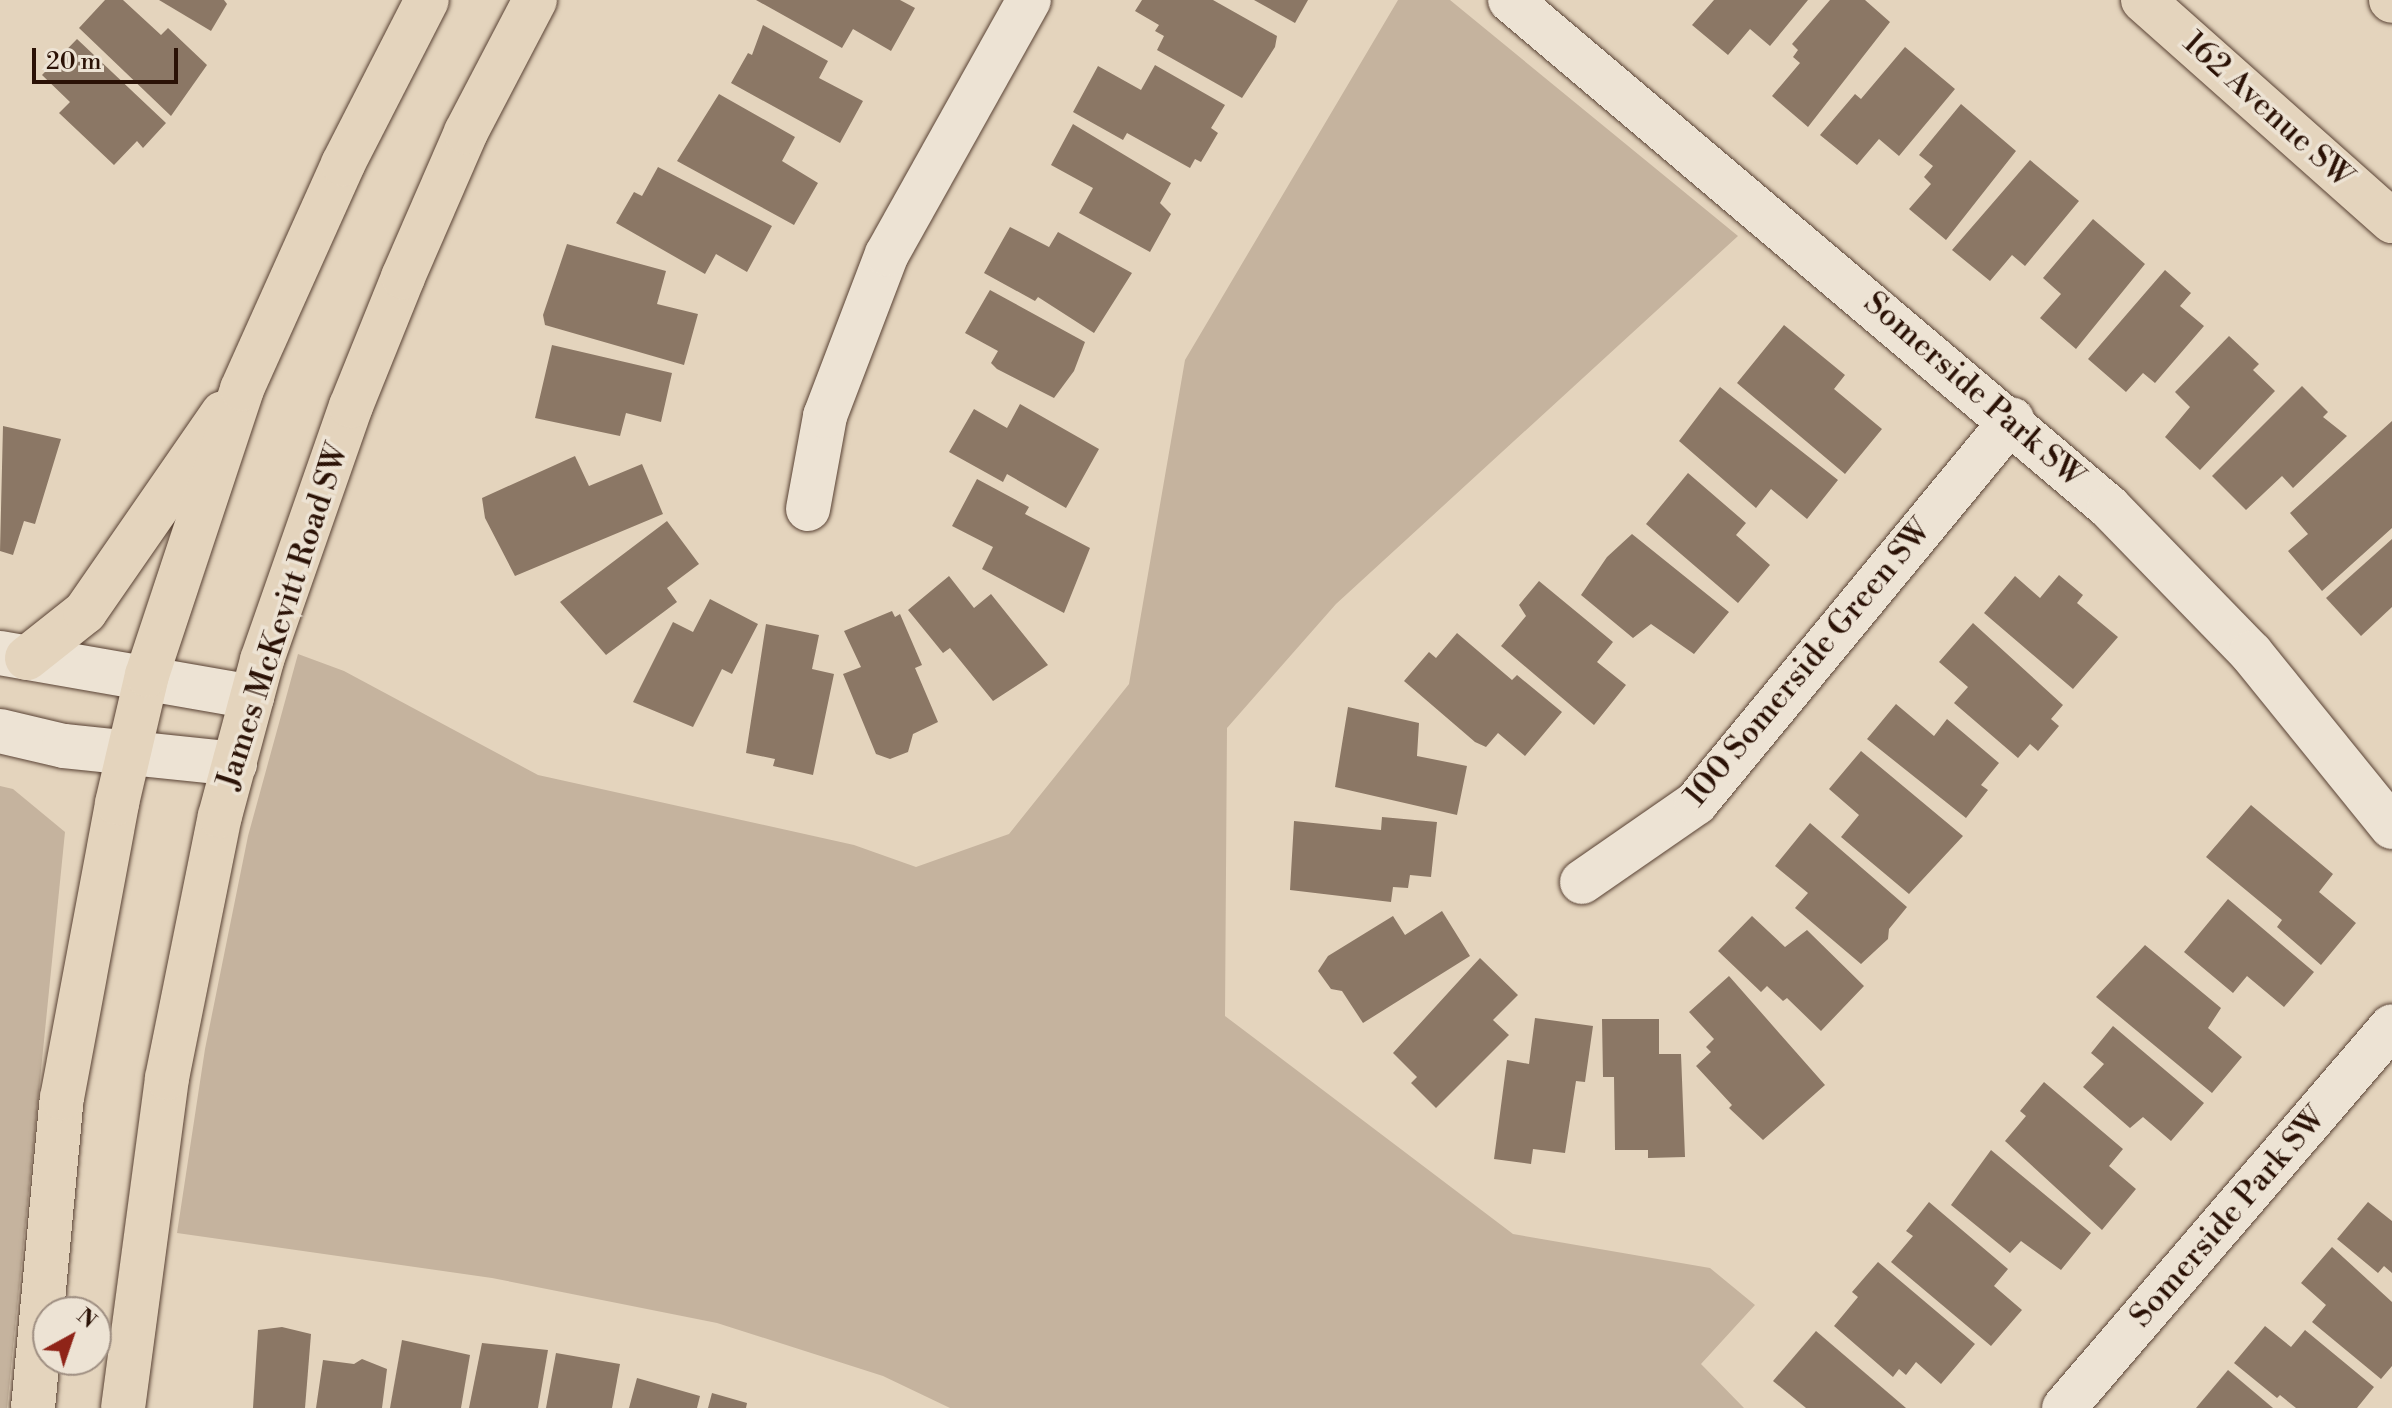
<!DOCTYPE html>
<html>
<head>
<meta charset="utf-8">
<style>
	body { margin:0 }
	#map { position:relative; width:2392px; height:1408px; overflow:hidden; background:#e4d4bd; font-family:"Libre Bodoni",serif }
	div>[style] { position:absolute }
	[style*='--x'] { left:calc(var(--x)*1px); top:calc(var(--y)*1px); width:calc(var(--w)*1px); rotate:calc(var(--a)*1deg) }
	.green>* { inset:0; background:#c5b39e }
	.building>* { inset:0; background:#8b7765 }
	.roads { filter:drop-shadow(0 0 2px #594234) drop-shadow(0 0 2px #594234) }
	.minor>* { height:44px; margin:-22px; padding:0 22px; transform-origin:22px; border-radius:22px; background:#ede3d4 }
	.major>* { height:44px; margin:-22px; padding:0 22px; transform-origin:22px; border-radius:22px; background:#e4d4bd }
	span { translate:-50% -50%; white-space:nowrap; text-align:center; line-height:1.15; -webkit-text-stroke:7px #ede3d4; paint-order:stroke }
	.street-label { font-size:32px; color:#2b1206 }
	.north { position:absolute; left:32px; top:1296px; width:80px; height:80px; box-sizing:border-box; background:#ede3d4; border:2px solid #9f8f82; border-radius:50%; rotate:40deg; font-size:22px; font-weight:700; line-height:32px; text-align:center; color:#2b1206 }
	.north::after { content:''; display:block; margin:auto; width:28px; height:36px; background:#8f2418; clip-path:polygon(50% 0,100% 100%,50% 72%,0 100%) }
	.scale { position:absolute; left:32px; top:48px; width:146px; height:36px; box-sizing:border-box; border:4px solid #2b1206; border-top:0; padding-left:10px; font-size:24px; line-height:28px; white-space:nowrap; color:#2b1206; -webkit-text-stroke:6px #ede3d4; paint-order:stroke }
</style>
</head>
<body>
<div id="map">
	<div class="green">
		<i style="clip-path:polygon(1398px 0,1450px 0,1738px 236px,1336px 604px,1227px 728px,1225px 1016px,1513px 1234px,1710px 1268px,1755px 1305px,1701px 1364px,1744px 1408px,950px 1408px,883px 1376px,717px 1323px,492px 1278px,177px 1233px,205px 1049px,248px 836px,298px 654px,344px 671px,538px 775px,854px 845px,916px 867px,1009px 834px,1129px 684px,1185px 360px)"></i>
		<i style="clip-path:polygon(0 786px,13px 789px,65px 832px,7px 1408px,0 1408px)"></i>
	</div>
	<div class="building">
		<i style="clip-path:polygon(105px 0,123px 0,161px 35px,168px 28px,207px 65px,171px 116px,79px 28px)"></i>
		<i style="clip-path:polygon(159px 0,224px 0,227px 4px,211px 31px)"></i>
		<i style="clip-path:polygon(756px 0,900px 0,915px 8px,891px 51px,853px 29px,842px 48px)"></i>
		<i style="clip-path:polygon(1142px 0,1213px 0,1277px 36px,1275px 47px,1242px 98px,1157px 50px,1164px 36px,1155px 31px,1159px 25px,1135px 11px)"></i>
		<i style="clip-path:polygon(1254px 0,1308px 0,1295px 23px)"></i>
		<i style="clip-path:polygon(1714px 0,1808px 0,1770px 46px,1750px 29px,1728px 55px,1692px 25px)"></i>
		<i style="clip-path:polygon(1830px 0,1865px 0,1890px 22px,1808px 127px,1772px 96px,1800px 63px,1793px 57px,1798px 50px,1792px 44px)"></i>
		<i style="clip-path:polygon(763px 25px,828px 61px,819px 78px,863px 101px,840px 143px,731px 83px,748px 53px,752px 55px)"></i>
		<i style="clip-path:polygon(77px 39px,166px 123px,143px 148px,137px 141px,114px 165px,59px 113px,70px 102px,42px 75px)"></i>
		<i style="clip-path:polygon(1905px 47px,1955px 89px,1899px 156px,1879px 139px,1857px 165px,1820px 135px,1855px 94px,1861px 99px)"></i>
		<i style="clip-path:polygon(1155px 65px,1225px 105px,1211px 128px,1218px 133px,1201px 162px,1195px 159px,1190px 168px,1127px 133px,1123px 140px,1073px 112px,1098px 66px,1141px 90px)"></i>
		<i style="clip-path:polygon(719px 94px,795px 137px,782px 161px,818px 183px,794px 225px,677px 161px)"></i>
		<i style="clip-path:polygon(1961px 104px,2016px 151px,1946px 240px,1909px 209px,1931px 184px,1924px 177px,1933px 166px,1919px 155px)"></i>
		<i style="clip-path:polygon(1073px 124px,1171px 183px,1160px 203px,1171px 214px,1150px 252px,1079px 213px,1093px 188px,1051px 165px)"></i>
		<i style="clip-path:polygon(2030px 160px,2079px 201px,2025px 266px,2012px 255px,1990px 281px,1952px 250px)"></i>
		<i style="clip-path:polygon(658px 167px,772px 226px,747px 272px,716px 254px,705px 274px,616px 223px,634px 192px,642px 196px)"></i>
		<i style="clip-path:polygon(2093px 219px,2145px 264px,2076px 349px,2040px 318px,2061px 294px,2043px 278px)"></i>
		<i style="clip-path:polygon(1010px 227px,1049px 247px,1058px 232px,1132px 273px,1094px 333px,1038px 297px,1035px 301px,984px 273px)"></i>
		<i style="clip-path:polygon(567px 244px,666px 271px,657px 304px,698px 314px,684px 365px,545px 325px,543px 315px)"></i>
		<i style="clip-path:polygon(2165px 270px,2191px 293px,2180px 306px,2204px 326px,2155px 383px,2143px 373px,2126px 392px,2088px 359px)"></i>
		<i style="clip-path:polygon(990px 290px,1085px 342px,1074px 371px,1054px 398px,997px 369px,991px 363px,998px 351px,965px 333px)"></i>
		<i style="clip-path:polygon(1784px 325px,1845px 375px,1834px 389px,1882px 429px,1845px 474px,1737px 383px)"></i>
		<i style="clip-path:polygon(2229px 336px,2259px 364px,2253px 370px,2275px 391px,2200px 470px,2165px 437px,2190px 407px,2175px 392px)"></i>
		<i style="clip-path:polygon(552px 345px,672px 373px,661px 422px,626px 413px,620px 436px,535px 418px)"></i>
		<i style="clip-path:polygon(2302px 386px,2328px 412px,2323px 417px,2347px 436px,2293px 488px,2282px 476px,2246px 510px,2212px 476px)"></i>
		<i style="clip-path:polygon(1720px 387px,1838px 480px,1807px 519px,1771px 489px,1756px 508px,1679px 441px)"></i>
		<i style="clip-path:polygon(1020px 404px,1099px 449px,1066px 508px,1007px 474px,1003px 482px,949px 452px,974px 409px,1007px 428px)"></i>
		<i style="clip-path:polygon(2392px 421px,2392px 528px,2322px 591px,2288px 551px,2308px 534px,2290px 513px)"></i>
		<i style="clip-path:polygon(3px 426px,61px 439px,35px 524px,24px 521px,13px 555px,0 551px)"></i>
		<i style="clip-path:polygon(575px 456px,589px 486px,642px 464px,663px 514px,515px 576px,485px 518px,482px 498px)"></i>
		<i style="clip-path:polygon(1688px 473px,1746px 523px,1736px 535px,1770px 565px,1738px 603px,1646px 524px)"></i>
		<i style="clip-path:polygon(977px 479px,1029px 507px,1025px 514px,1090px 548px,1064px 613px,982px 569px,993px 547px,952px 526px)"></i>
		<i style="clip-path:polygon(667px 521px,699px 564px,667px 588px,677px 602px,606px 655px,560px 602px)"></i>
		<i style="clip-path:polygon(1632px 534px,1729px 612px,1694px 654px,1651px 624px,1633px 638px,1581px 595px,1607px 557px)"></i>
		<i style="clip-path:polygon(2392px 539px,2392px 607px,2361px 636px,2326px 598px)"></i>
		<i style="clip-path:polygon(2059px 575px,2083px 595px,2077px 603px,2118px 637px,2073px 689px,1984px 613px,2015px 576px,2040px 598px)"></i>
		<i style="clip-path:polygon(949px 576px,974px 608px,991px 594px,1048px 665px,993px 701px,950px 648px,943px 653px,908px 610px)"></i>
		<i style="clip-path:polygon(1539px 581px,1613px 642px,1597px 662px,1626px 685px,1594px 725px,1501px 646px,1526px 616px,1519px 605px)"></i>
		<i style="clip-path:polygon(710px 599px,758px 624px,732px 674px,722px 669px,693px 727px,633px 702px,673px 622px,693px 632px)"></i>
		<i style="clip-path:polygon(892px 611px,895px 617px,900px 614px,922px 665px,915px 668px,938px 722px,913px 734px,908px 752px,890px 759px,876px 754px,843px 674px,861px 667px,844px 631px)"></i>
		<i style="clip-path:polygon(1973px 623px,2063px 705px,2051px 719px,2059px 726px,2038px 751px,2030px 744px,2018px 758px,1954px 703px,1968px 687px,1939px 662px)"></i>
		<i style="clip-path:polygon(766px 624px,819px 635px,812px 669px,834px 674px,813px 775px,773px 766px,775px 759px,746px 753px)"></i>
		<i style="clip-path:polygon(1457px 633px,1512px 680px,1517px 675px,1562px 712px,1525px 756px,1498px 733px,1486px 747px,1475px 742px,1404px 681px,1429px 652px,1436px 658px)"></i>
		<i style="clip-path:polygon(1896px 704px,1934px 736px,1947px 719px,1999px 763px,1981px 785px,1988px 790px,1966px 818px,1867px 739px)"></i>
		<i style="clip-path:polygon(1348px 707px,1419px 723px,1417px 756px,1467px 766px,1457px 815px,1335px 787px)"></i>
		<i style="clip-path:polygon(1861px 751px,1963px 836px,1909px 894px,1841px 837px,1859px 815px,1829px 789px)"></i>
		<i style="clip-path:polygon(2251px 805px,2333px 874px,2319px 892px,2356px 923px,2321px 965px,2277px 927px,2282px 920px,2206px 857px)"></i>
		<i style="clip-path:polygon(1382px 817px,1437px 822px,1431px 877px,1410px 875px,1408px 888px,1393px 887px,1391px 902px,1290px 890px,1294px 821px,1381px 830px)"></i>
		<i style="clip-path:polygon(1810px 823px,1907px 907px,1889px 929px,1888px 939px,1861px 964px,1795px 908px,1808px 893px,1775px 866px)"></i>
		<i style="clip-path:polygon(2228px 899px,2314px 972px,2284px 1007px,2247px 976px,2233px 993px,2184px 952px)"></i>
		<i style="clip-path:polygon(1442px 911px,1470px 956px,1363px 1023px,1342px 991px,1331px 989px,1318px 971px,1328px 956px,1393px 916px,1405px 935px)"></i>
		<i style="clip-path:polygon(1752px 916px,1785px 947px,1807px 930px,1864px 986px,1821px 1031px,1787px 998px,1783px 1001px,1767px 986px,1761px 992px,1718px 951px)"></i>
		<i style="clip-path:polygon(2145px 945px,2221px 1008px,2208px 1028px,2242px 1057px,2212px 1093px,2096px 997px)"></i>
		<i style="clip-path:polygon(1480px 958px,1518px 995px,1493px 1020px,1509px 1035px,1436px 1108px,1411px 1083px,1417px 1077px,1393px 1053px)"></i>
		<i style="clip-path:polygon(1729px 976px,1825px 1085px,1763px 1140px,1729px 1108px,1732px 1105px,1696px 1066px,1711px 1052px,1706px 1047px,1714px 1039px,1689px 1012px)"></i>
		<i style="clip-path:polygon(1535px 1018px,1593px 1026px,1585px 1082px,1576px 1081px,1565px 1153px,1533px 1149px,1531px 1164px,1494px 1159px,1507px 1060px,1529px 1064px)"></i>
		<i style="clip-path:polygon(1602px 1019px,1659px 1019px,1659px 1054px,1681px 1054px,1685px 1157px,1648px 1158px,1648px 1150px,1615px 1150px,1614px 1077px,1603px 1077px)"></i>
		<i style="clip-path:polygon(2113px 1026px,2204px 1103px,2171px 1141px,2143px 1117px,2130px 1128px,2083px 1087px,2104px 1064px,2091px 1053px)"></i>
		<i style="clip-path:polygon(2044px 1082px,2123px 1149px,2109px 1166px,2136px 1189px,2102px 1230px,2005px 1141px,2026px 1116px,2020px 1111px)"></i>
		<i style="clip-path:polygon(1991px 1150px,2091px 1233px,2061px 1270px,2021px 1241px,2010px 1253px,1951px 1205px)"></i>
		<i style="clip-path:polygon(1929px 1202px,2008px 1269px,1994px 1286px,2022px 1310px,1991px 1346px,1891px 1262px,1913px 1236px,1906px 1231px)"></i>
		<i style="clip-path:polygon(2368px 1202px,2392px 1221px,2392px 1273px,2384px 1266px,2378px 1273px,2337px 1239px)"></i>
		<i style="clip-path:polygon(2332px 1247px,2392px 1302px,2392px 1366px,2381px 1379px,2312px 1322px,2326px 1305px,2301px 1283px)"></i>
		<i style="clip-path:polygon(1878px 1262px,1975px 1344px,1941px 1384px,1916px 1362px,1906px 1375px,1899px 1369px,1893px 1377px,1834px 1326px,1858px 1297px,1852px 1292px)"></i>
		<i style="clip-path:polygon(2265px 1326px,2291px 1347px,2305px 1330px,2374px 1387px,2357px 1408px,2296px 1408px,2280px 1395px,2277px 1398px,2234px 1363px)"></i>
		<i style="clip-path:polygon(282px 1327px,311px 1334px,305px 1408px,253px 1408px,258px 1330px)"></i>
		<i style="clip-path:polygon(1816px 1331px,1906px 1408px,1806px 1408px,1773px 1381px)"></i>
		<i style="clip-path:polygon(402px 1340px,470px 1355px,461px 1408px,390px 1408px)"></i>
		<i style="clip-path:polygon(482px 1343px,548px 1350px,538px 1408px,469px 1408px)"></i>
		<i style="clip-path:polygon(556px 1353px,620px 1364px,612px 1408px,546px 1408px)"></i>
		<i style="clip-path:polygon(362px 1359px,387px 1369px,382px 1408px,316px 1408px,323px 1360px,354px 1364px)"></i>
		<i style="clip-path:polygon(2228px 1370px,2273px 1408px,2196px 1408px)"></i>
		<i style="clip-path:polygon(637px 1378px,700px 1396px,697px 1408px,629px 1408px)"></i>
		<i style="clip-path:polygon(712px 1393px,747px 1403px,746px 1408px,708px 1408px)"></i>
	</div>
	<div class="roads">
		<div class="minor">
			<i style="--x:1510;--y:0;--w:785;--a:40.24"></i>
			<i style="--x:2109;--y:507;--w:204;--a:45.8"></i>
			<i style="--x:2251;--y:653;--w:224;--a:51"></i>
			<i style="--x:808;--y:509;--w:95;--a:-79.6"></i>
			<i style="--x:825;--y:416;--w:173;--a:-69.1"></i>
			<i style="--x:887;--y:254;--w:291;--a:-60.8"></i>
			<i style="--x:0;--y:653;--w:256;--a:9.9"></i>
			<i style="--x:0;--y:731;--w:66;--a:13.2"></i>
			<i style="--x:64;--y:746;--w:172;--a:6"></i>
			<i style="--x:1582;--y:882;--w:139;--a:-34.7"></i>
			<i style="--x:1696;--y:803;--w:497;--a:-50.5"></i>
			<i style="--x:2064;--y:1408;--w:503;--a:-49.35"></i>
		</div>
		<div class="major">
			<i style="--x:2143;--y:0;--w:333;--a:41.6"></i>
			<i style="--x:2391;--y:0;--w:1;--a:45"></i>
			<i style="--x:27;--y:658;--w:74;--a:-38.4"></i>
			<i style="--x:85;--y:612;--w:242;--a:-55.3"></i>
			<i style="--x:33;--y:1408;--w:311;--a:-84.7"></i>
			<i style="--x:62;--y:1098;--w:300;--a:-79.4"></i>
			<i style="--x:117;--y:803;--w:131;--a:-76.8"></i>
			<i style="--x:147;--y:675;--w:301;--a:-71.6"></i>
			<i style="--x:242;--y:389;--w:247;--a:-65.8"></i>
			<i style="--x:343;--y:164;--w:184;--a:-62.9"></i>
			<i style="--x:123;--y:1408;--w:333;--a:-82.4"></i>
			<i style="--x:167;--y:1078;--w:267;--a:-78.6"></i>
			<i style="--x:220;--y:816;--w:162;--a:-74.9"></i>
			<i style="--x:262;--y:660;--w:269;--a:-70.7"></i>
			<i style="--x:351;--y:406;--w:139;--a:-68"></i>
			<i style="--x:403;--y:277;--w:158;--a:-66.5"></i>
			<i style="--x:466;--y:132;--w:149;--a:-62.4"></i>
		</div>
	</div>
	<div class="street-label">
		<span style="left:2268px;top:110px;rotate:42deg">162 Avenue SW</span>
		<span style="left:1974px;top:390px;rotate:41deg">Somerside Park SW</span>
		<span style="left:283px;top:616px;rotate:-72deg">James McKevitt Road SW</span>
		<span style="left:1808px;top:663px;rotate:-50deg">100 Somerside Green SW</span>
		<span style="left:2228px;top:1217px;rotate:-49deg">Somerside Park SW</span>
	</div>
	<div class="north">N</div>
	<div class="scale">20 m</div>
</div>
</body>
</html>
